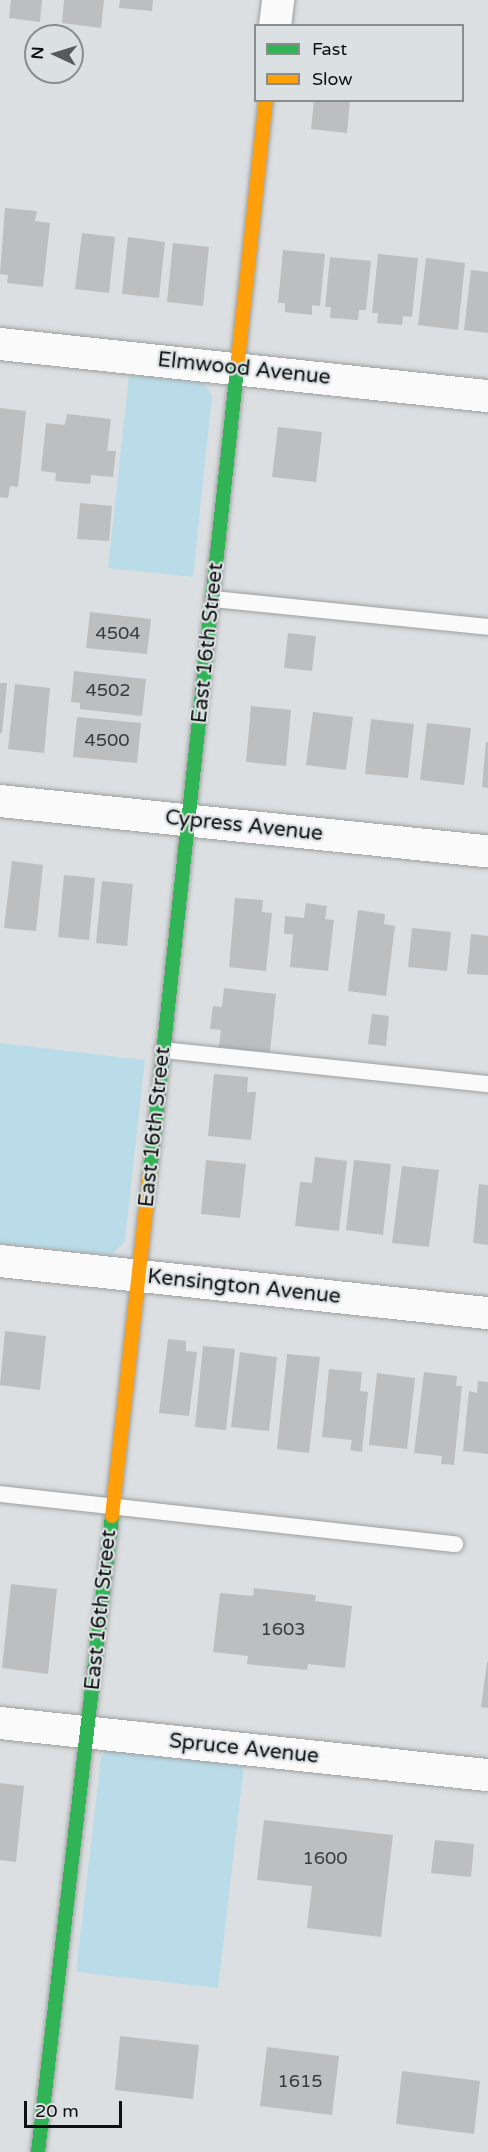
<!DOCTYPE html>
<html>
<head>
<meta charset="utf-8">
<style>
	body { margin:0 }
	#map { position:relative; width:488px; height:2152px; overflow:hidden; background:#dcdfe1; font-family:"Varela Round",sans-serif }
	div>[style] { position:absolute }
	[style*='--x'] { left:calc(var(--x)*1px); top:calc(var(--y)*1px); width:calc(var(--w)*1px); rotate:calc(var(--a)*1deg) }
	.green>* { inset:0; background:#badce8 }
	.building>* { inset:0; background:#bcbebf }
	.roads { filter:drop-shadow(0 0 2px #9c9fa0) drop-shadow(0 0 2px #9c9fa0) }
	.lane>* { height:16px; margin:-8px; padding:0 8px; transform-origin:8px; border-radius:8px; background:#fafafa }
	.street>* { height:32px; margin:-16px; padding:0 16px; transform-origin:16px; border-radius:16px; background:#fafafa }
	.fast>* { height:14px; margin:-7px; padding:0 7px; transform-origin:7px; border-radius:7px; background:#30b455 }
	.slow>* { height:14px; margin:-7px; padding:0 7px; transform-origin:7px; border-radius:7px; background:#ff9f0a }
	span { translate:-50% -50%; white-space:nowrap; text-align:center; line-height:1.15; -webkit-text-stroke:4.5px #dbe0e2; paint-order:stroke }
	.number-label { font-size:18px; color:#3a3c3c }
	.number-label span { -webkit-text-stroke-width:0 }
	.street-label { font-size:21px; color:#0f1111 }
	.legend { position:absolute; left:254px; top:24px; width:210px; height:78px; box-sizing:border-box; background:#dbe0e2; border:2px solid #898d8e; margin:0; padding:8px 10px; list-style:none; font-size:18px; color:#0f1111 }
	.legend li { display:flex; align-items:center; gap:12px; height:30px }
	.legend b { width:30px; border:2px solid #898d8e }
	.north { position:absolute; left:24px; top:24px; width:60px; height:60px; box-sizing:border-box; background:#dbe0e2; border:2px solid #898d8e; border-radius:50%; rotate:274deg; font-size:16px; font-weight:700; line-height:24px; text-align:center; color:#0f1111 }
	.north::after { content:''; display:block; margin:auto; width:21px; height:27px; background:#57595a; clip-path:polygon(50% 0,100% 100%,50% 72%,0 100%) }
	.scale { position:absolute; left:24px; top:2101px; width:98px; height:27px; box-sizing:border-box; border:3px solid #0f1111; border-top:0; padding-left:8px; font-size:18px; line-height:21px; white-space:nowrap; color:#0f1111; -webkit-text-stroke:4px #dbe0e2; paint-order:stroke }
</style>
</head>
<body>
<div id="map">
	<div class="green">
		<i style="clip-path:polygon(129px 375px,203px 383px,212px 395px,193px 577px,108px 568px)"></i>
		<i style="clip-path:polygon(0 1043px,145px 1060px,125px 1241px,112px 1255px,0 1243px)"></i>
		<i style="clip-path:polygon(107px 1750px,244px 1766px,218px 1988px,76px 1972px,101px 1757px)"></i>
	</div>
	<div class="building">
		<i style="clip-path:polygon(11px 0,42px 0,40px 22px,9px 18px)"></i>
		<i style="clip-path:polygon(64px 0,104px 0,101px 28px,62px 23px)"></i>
		<i style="clip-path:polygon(120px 0,153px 0,152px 11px,119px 8px)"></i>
		<i style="clip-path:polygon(314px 100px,350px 100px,347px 133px,311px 129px)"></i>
		<i style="clip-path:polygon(5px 208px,37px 211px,35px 221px,50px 223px,43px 287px,7px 283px,8px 275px,0 274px)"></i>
		<i style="clip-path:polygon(82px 233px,115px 237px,109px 293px,75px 289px)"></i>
		<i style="clip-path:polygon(128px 237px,165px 242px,159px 298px,122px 294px)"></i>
		<i style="clip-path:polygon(173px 243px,209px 247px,203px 306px,167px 302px)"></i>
		<i style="clip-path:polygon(283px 250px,325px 254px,320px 306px,312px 305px,312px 315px,285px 312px,285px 303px,278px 303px)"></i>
		<i style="clip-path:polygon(378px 254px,418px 258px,412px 317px,403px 316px,402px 325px,377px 323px,378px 313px,372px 313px)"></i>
		<i style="clip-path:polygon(330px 257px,371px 261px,366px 310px,359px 310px,358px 320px,330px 318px,331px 307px,325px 307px)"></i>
		<i style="clip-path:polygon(426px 258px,465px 263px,458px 330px,418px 325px)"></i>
		<i style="clip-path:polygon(471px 270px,488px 272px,488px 333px,464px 330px)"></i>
		<i style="clip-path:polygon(0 408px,26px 411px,18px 487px,10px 486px,8px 498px,0 497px)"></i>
		<i style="clip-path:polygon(67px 414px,111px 419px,107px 451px,116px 451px,113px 477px,91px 475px,90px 484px,55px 481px,56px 473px,41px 471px,46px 423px,65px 425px)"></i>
		<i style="clip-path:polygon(278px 427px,322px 432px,316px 482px,272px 477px)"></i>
		<i style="clip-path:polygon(80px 503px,112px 506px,109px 541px,77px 539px)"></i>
		<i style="clip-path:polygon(90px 612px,151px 619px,147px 654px,86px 648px)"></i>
		<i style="clip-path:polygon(288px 633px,316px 636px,312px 671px,284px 668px)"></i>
		<i style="clip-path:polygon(74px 671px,146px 679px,142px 716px,80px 709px,80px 703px,71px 702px)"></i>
		<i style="clip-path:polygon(0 683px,7px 683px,2px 733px,0 733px)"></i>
		<i style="clip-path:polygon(15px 684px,50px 688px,44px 753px,8px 749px)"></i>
		<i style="clip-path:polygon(251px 706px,291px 710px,286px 766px,246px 762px)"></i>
		<i style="clip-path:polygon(313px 712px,353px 717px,346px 770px,306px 765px)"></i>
		<i style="clip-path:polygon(77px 717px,141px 723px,137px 763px,73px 757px)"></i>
		<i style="clip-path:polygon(371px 719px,414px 724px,408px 778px,365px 774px)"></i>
		<i style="clip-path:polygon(427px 723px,471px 728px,464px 785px,420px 780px)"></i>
		<i style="clip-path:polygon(486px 742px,488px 742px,488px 788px,482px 787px)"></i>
		<i style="clip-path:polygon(12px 861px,43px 865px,36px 931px,4px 928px)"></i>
		<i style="clip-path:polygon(64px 875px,95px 878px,89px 940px,58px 937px)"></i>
		<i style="clip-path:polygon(102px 881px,133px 884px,127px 946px,96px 943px)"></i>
		<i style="clip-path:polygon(235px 898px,263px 900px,262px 912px,272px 913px,266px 971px,229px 967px)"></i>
		<i style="clip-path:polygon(306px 903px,327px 906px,325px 919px,334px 920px,328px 971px,290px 967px,293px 934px,284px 934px,285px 916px,304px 918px)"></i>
		<i style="clip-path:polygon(358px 910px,385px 914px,384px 924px,395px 926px,386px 996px,348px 991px)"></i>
		<i style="clip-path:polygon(412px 928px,451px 932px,447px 971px,408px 967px)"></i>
		<i style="clip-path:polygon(471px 934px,488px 936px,488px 975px,467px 974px)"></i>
		<i style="clip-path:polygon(224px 988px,276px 994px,270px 1052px,219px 1047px,221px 1030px,210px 1029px,213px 1006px,222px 1007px)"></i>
		<i style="clip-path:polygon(372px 1014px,389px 1016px,386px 1046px,368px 1044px)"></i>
		<i style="clip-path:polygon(214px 1074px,248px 1077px,247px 1092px,256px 1092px,251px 1140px,208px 1136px)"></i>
		<i style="clip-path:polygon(315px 1157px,347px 1161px,339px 1231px,295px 1226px,300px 1182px,312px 1183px)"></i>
		<i style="clip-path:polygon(206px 1160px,246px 1164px,240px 1218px,201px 1214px)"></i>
		<i style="clip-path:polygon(354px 1160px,391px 1164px,383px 1235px,346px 1230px)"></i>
		<i style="clip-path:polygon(402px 1166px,439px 1170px,429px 1247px,392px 1243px)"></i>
		<i style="clip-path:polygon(479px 1184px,488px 1185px,488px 1245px,473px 1243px)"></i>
		<i style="clip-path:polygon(5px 1331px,46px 1336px,40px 1390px,0 1385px)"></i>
		<i style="clip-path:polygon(168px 1339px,186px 1341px,186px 1351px,197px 1352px,189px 1416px,159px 1413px)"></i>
		<i style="clip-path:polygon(203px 1346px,235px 1349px,226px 1430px,195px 1427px)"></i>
		<i style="clip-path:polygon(240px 1352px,277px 1357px,269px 1431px,231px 1427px)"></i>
		<i style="clip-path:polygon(287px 1354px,320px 1357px,309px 1453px,277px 1449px)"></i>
		<i style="clip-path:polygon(329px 1369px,362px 1372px,360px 1391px,368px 1392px,362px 1452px,350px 1450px,352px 1440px,322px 1437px)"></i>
		<i style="clip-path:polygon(424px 1372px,457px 1376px,456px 1386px,462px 1386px,454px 1465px,441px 1464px,442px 1456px,414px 1453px)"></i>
		<i style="clip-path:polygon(377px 1373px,415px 1378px,407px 1449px,369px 1445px)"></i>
		<i style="clip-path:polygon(478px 1381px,488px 1382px,488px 1454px,463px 1451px,469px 1391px,477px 1393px)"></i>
		<i style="clip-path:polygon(11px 1584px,57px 1589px,48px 1674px,2px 1668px)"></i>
		<i style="clip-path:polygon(254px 1588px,316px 1595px,315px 1601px,352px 1606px,345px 1668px,308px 1664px,307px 1670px,247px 1664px,248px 1656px,213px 1652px,220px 1593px,253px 1596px)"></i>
		<i style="clip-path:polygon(487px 1662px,488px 1662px,488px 1708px,481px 1707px)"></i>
		<i style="clip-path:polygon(0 1783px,24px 1786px,16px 1862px,0 1860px)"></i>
		<i style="clip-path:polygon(264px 1820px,393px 1835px,381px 1937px,307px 1928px,312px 1886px,257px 1880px)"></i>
		<i style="clip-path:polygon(435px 1840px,474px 1844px,471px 1877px,431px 1873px)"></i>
		<i style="clip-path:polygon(120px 2036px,199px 2045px,193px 2099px,115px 2090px)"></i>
		<i style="clip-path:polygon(267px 2047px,339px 2056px,332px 2115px,260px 2106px)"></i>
		<i style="clip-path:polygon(402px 2071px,480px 2081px,474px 2134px,396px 2124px)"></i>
	</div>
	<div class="roads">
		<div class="lane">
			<i style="--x:214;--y:599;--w:275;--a:5.8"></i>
			<i style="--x:163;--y:1050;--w:327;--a:6"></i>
			<i style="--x:0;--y:1494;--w:458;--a:6.3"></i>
		</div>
		<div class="street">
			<i style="--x:275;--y:26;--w:26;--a:-83"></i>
			<i style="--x:0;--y:344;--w:491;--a:6.1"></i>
			<i style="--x:0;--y:801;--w:491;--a:5.9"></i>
			<i style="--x:0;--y:1261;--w:491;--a:6.1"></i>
			<i style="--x:0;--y:1723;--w:491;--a:6.1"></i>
		</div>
		<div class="fast">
			<i style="--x:150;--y:1174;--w:819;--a:-83.83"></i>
			<i style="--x:38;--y:2152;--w:640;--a:-83.36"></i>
		</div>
		<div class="slow">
			<i style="--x:238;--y:360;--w:262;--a:-83.9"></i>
			<i style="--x:112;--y:1516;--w:344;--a:-83.7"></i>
		</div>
	</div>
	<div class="number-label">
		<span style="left:118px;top:633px">4504</span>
		<span style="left:108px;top:690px">4502</span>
		<span style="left:107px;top:740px">4500</span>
		<span style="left:283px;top:1629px">1603</span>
		<span style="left:325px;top:1858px">1600</span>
		<span style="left:300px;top:2081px">1615</span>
	</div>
	<div class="street-label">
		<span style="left:244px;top:369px;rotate:6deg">Elmwood Avenue</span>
		<span style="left:208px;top:643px;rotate:-84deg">East 16th Street</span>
		<span style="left:244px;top:826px;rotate:6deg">Cypress Avenue</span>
		<span style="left:155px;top:1127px;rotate:-84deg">East 16th Street</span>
		<span style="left:244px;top:1287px;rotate:6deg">Kensington Avenue</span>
		<span style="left:101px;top:1610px;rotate:-84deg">East 16th Street</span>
		<span style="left:244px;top:1749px;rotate:6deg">Spruce Avenue</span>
	</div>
	<ul class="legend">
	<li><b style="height:8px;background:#30b455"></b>Fast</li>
	<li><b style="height:8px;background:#ff9f0a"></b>Slow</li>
	</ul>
	<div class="north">N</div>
	<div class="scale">20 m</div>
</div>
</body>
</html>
